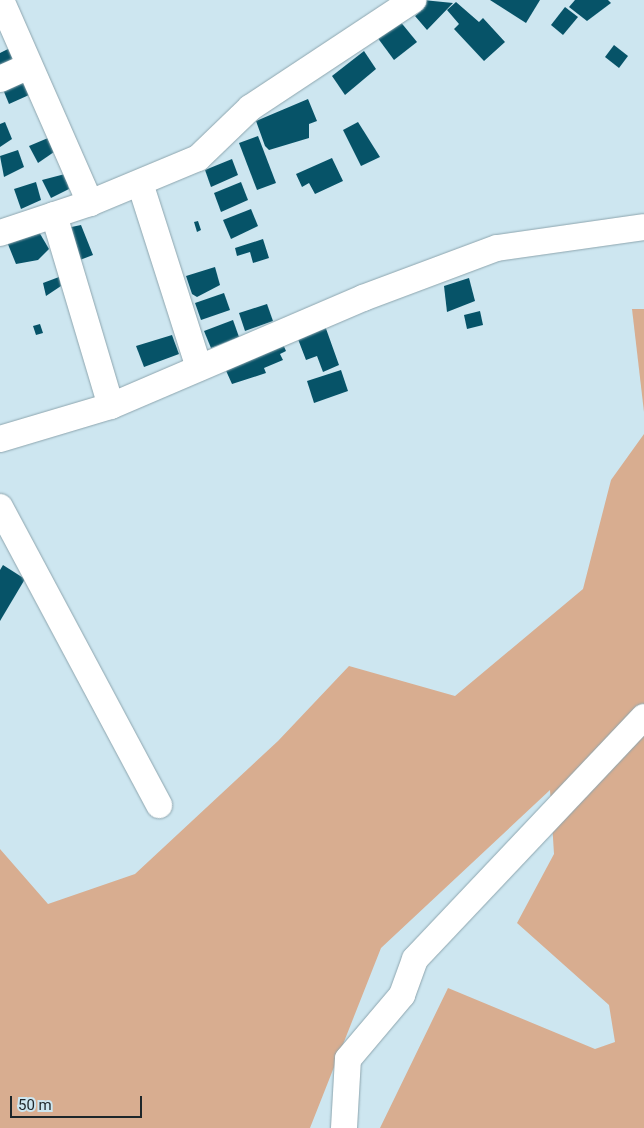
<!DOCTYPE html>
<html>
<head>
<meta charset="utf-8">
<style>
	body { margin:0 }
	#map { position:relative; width:644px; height:1128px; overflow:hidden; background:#cde6f0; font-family:Roboto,sans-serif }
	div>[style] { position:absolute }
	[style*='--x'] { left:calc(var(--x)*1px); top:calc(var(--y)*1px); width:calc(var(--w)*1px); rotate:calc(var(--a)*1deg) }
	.green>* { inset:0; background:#d8ad90 }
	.building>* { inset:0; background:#065368 }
	.roads { filter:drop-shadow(0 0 1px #8da5ae) drop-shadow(0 0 1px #8da5ae) }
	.minor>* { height:26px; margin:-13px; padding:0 13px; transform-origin:13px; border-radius:13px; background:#fff }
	span { translate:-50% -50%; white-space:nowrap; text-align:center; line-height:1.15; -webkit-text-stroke:5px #cde6f0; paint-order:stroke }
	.scale { position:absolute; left:10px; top:1096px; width:132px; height:22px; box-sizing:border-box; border:2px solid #1d262a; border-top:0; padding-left:6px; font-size:15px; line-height:18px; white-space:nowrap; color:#1d262a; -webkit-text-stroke:4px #cde6f0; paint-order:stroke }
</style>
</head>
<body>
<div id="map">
	<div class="green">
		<i style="clip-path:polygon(632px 309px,644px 309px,644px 412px)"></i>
		<i style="clip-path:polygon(644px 434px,644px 1128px,380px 1128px,448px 988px,595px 1049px,615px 1042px,609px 1005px,517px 923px,554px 854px,550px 790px,381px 948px,310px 1128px,0 1128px,0 849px,48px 904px,135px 874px,278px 741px,349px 666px,455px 696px,583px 589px,611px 480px)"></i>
	</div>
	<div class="building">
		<i style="clip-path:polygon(423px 0,453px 3px,427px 30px,415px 16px,421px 11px,416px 6px)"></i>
		<i style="clip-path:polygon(490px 0,540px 0,526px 23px)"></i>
		<i style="clip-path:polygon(575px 0,608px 0,611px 3px,587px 21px,569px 7px)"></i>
		<i style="clip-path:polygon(456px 2px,479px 22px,483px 18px,505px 42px,484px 61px,454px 29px,459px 24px,447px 10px)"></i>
		<i style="clip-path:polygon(565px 7px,578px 17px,563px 35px,551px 25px)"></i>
		<i style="clip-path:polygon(399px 20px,417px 42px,394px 60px,377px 37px)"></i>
		<i style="clip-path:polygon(614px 45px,628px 56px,619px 68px,605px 57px)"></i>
		<i style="clip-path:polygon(10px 48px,16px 62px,0 73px,0 53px)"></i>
		<i style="clip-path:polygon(364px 51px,376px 69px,345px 95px,332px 76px)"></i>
		<i style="clip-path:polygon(23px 79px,29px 95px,9px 104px,2px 87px)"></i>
		<i style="clip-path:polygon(308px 99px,317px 121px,309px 124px,309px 138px,269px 150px,265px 146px,256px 121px)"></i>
		<i style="clip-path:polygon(5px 122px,12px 139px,0 147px,0 124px)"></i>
		<i style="clip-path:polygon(358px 122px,380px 157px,361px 166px,343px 130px)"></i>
		<i style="clip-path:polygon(258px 136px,276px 183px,257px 190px,239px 143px)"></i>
		<i style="clip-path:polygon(48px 138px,54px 152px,38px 163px,29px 146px)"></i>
		<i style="clip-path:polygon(18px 150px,24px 167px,4px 177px,0 156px)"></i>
		<i style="clip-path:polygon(332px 158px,343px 181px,315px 194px,309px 183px,302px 187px,296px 174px)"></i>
		<i style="clip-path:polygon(232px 159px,238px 175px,211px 187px,205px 170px)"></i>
		<i style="clip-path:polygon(65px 174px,69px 189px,51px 198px,42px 180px)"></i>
		<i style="clip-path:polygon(36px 182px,41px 200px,21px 209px,14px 189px)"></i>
		<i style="clip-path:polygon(241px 182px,248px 200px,221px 212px,214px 193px)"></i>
		<i style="clip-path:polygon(251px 209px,258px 226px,231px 239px,223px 220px)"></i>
		<i style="clip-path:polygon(198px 221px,201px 230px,197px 232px,194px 222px)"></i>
		<i style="clip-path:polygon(81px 225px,93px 255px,72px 263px,62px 229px)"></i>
		<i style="clip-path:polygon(39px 232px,49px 249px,38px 260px,16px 264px,5px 237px)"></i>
		<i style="clip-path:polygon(263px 239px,269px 258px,253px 263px,250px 252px,237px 256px,235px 248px)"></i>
		<i style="clip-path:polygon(215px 267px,220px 285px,197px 297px,192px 294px,186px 276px)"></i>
		<i style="clip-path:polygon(59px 277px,61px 286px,46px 296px,43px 283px)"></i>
		<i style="clip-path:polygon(469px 278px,475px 301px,447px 312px,444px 286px)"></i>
		<i style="clip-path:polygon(224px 293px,230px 310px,201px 320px,195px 303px)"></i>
		<i style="clip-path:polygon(267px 304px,273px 321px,245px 331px,239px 313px)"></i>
		<i style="clip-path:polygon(480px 311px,483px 325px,467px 329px,464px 315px)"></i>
		<i style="clip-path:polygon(233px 320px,239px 337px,211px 348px,204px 331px)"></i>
		<i style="clip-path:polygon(324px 323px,339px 365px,323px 372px,317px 356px,306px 360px,296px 334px)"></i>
		<i style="clip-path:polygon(40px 324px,43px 333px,36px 335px,33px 326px)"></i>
		<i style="clip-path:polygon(172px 335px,179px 354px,144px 367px,136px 346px)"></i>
		<i style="clip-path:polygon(282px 342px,286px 351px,280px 354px,283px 360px,264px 368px,266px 373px,232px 384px,223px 364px)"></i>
		<i style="clip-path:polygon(341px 370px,348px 391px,314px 403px,307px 381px)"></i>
		<i style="clip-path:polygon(3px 565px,25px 579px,0 621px,0 570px)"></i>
	</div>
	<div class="roads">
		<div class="minor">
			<i style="--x:1;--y:0;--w:222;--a:66.3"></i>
			<i style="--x:0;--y:79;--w:32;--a:-24"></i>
			<i style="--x:140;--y:183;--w:194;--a:72.3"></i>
			<i style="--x:54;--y:215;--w:199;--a:73.4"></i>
			<i style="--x:0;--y:233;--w:95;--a:-18.4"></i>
			<i style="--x:90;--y:203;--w:117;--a:-22.6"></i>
			<i style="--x:198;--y:158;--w:72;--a:-43.9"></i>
			<i style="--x:250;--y:108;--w:196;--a:-33.5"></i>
			<i style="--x:0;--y:439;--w:116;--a:-16.6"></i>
			<i style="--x:111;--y:406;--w:274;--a:-23.2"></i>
			<i style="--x:363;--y:298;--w:143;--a:-20.5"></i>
			<i style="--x:497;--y:248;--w:148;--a:-8.1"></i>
			<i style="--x:0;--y:507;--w:338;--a:61.9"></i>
			<i style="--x:344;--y:1128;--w:69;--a:-86.7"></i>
			<i style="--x:348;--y:1059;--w:84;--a:-49.8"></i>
			<i style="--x:402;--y:995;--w:38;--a:-70"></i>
			<i style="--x:415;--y:959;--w:333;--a:-46.6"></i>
		</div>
	</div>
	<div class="scale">50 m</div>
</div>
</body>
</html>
